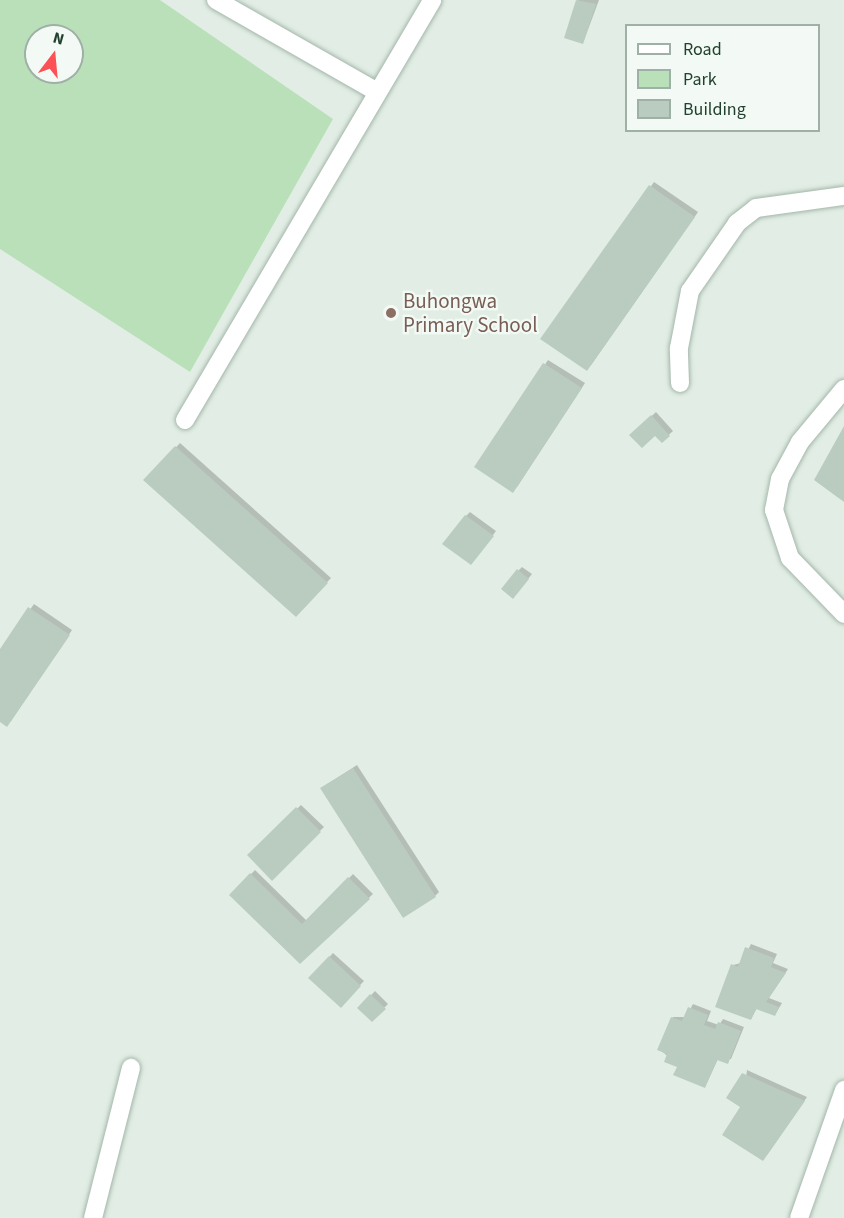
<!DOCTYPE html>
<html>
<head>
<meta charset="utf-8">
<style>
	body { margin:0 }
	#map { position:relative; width:844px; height:1218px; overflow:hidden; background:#e2eee5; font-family:"Source Sans 3",sans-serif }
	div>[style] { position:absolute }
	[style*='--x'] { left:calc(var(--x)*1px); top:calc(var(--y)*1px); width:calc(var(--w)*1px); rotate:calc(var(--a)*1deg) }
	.green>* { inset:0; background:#bae0ba }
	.shadow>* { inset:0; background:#0003 }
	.building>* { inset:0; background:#baccc0 }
	.roads { filter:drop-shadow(0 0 2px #a4b6ab) drop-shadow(0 0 2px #a4b6ab) }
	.lane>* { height:18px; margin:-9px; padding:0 9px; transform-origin:9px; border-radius:9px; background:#fff }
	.street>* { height:18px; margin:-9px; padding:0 9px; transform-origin:9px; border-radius:9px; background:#fff }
	.dots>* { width:16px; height:16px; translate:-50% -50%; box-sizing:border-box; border:3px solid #f3faf5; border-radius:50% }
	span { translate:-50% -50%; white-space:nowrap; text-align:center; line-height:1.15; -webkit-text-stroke:4.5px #f3faf5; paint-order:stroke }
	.education-label { font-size:21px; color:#785e54 }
	.left { translate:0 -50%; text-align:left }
	.legend { position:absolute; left:625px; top:24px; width:195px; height:108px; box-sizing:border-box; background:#f3faf5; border:2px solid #9fb0a6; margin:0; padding:8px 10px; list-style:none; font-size:18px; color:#21402f }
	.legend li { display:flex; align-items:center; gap:12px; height:30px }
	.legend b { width:30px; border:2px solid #9fb0a6 }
	.north { position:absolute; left:24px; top:24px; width:60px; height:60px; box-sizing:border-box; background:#f3faf5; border:2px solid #9fb0a6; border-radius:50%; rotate:16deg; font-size:16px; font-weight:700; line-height:24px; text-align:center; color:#21402f }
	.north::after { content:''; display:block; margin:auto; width:21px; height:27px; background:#fc5257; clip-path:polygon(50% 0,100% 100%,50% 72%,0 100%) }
</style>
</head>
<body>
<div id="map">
	<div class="green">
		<i style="clip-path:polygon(evenodd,0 0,160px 0,333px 119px,190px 372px,0 249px,0 0,36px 36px,72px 36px,72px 72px,36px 72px,36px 36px)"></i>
	</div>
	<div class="shadow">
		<i style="clip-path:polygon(578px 0,599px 0,583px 43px,566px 37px)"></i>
		<i style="clip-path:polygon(654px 182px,698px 212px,591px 365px,543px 339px)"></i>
		<i style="clip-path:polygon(548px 360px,585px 383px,517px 487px,476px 467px)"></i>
		<i style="clip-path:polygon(656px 412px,673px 431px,662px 441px,655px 434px,631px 435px)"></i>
		<i style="clip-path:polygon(180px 443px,331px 578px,296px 615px,146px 480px)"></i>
		<i style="clip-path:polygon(470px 512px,496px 531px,475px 559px,466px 516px)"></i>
		<i style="clip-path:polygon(522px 567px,532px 574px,517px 593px,519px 570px)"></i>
		<i style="clip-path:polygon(34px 604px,72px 630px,11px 721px,0 720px,0 652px)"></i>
		<i style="clip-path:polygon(357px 765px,439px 892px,435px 896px,326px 785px)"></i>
		<i style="clip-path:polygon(301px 805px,324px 827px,272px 878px,249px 855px)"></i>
		<i style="clip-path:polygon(255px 870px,307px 921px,353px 874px,373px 894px,300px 962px,231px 895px)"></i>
		<i style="clip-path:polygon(751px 944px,777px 954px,773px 963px,788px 969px,769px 998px,782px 1003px,775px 1015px,757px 1008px,751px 1019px,733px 965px,741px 963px)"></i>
		<i style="clip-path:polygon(333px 953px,364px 981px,341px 1005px,310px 978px)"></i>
		<i style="clip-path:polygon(375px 991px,388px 1004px,372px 1020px,359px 1008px)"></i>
		<i style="clip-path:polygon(693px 1004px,711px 1011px,707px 1021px,719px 1025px,723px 1019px,744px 1027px,731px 1059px,718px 1059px,705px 1087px,659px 1049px,673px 1017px,686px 1017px)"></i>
		<i style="clip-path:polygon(747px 1070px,807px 1097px,767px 1155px,742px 1106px)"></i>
	</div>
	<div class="building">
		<i style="clip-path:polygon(576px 0,596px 4px,583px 44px,564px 38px)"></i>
		<i style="clip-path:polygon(649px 185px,695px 217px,587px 371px,540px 339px)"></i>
		<i style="clip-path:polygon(543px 363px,582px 388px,513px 493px,474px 467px)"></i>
		<i style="clip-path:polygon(651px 415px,670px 436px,662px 443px,655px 436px,642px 448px,629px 435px)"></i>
		<i style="clip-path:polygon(844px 426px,844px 502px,814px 480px)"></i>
		<i style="clip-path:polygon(175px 446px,328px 583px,296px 617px,143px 480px)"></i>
		<i style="clip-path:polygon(465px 515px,494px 536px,471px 565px,442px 544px)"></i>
		<i style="clip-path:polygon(517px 569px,529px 579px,513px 599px,501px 589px)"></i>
		<i style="clip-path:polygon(28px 607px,70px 635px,7px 727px,0 722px,0 649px)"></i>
		<i style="clip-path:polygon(353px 768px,436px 897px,403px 918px,320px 788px)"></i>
		<i style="clip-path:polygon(296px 807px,321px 832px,272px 881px,247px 855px)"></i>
		<i style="clip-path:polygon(250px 873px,302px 924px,348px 877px,370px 899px,300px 964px,229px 895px)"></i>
		<i style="clip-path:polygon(745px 947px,774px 958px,771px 967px,786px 973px,766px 1002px,779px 1007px,775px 1016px,756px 1009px,751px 1020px,715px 1007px,731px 964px,738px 967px)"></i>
		<i style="clip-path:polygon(329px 956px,361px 986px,341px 1008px,308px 978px)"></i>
		<i style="clip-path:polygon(370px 994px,386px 1009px,372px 1022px,357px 1008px)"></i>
		<i style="clip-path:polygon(688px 1007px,708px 1015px,704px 1025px,715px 1029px,718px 1022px,741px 1031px,728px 1064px,717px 1060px,705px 1088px,673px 1075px,677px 1067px,664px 1062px,667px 1054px,657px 1050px,671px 1017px,682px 1021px)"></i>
		<i style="clip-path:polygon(742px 1073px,805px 1101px,763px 1161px,722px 1135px,740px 1107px,726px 1098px)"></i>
	</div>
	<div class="roads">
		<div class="lane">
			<i style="--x:216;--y:0;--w:185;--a:29.7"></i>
			<i style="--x:680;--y:383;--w:35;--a:-92"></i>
			<i style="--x:679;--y:348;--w:58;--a:-79.1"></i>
			<i style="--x:690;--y:291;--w:83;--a:-55.3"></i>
			<i style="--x:737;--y:223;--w:24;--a:-38"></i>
			<i style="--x:756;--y:208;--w:89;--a:-7.8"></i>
			<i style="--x:185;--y:420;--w:487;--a:-59.5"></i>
		</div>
		<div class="street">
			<i style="--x:844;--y:389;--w:69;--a:129.7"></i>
			<i style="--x:800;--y:442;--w:42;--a:118.4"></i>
			<i style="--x:780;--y:479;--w:32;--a:101"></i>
			<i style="--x:774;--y:510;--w:51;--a:71.6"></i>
			<i style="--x:790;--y:558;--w:78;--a:46"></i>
			<i style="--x:93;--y:1218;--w:155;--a:-75.8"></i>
			<i style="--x:799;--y:1218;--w:136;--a:-70.6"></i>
		</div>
	</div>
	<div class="dots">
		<i style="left:391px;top:313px;background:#8d6e63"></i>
	</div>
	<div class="education-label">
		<span class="left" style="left:403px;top:313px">Buhongwa<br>Primary School</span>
	</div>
	<ul class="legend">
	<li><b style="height:8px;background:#fff"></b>Road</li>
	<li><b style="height:16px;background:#bae0ba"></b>Park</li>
	<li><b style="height:16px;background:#baccc0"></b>Building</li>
	</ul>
	<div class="north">N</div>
</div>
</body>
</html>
